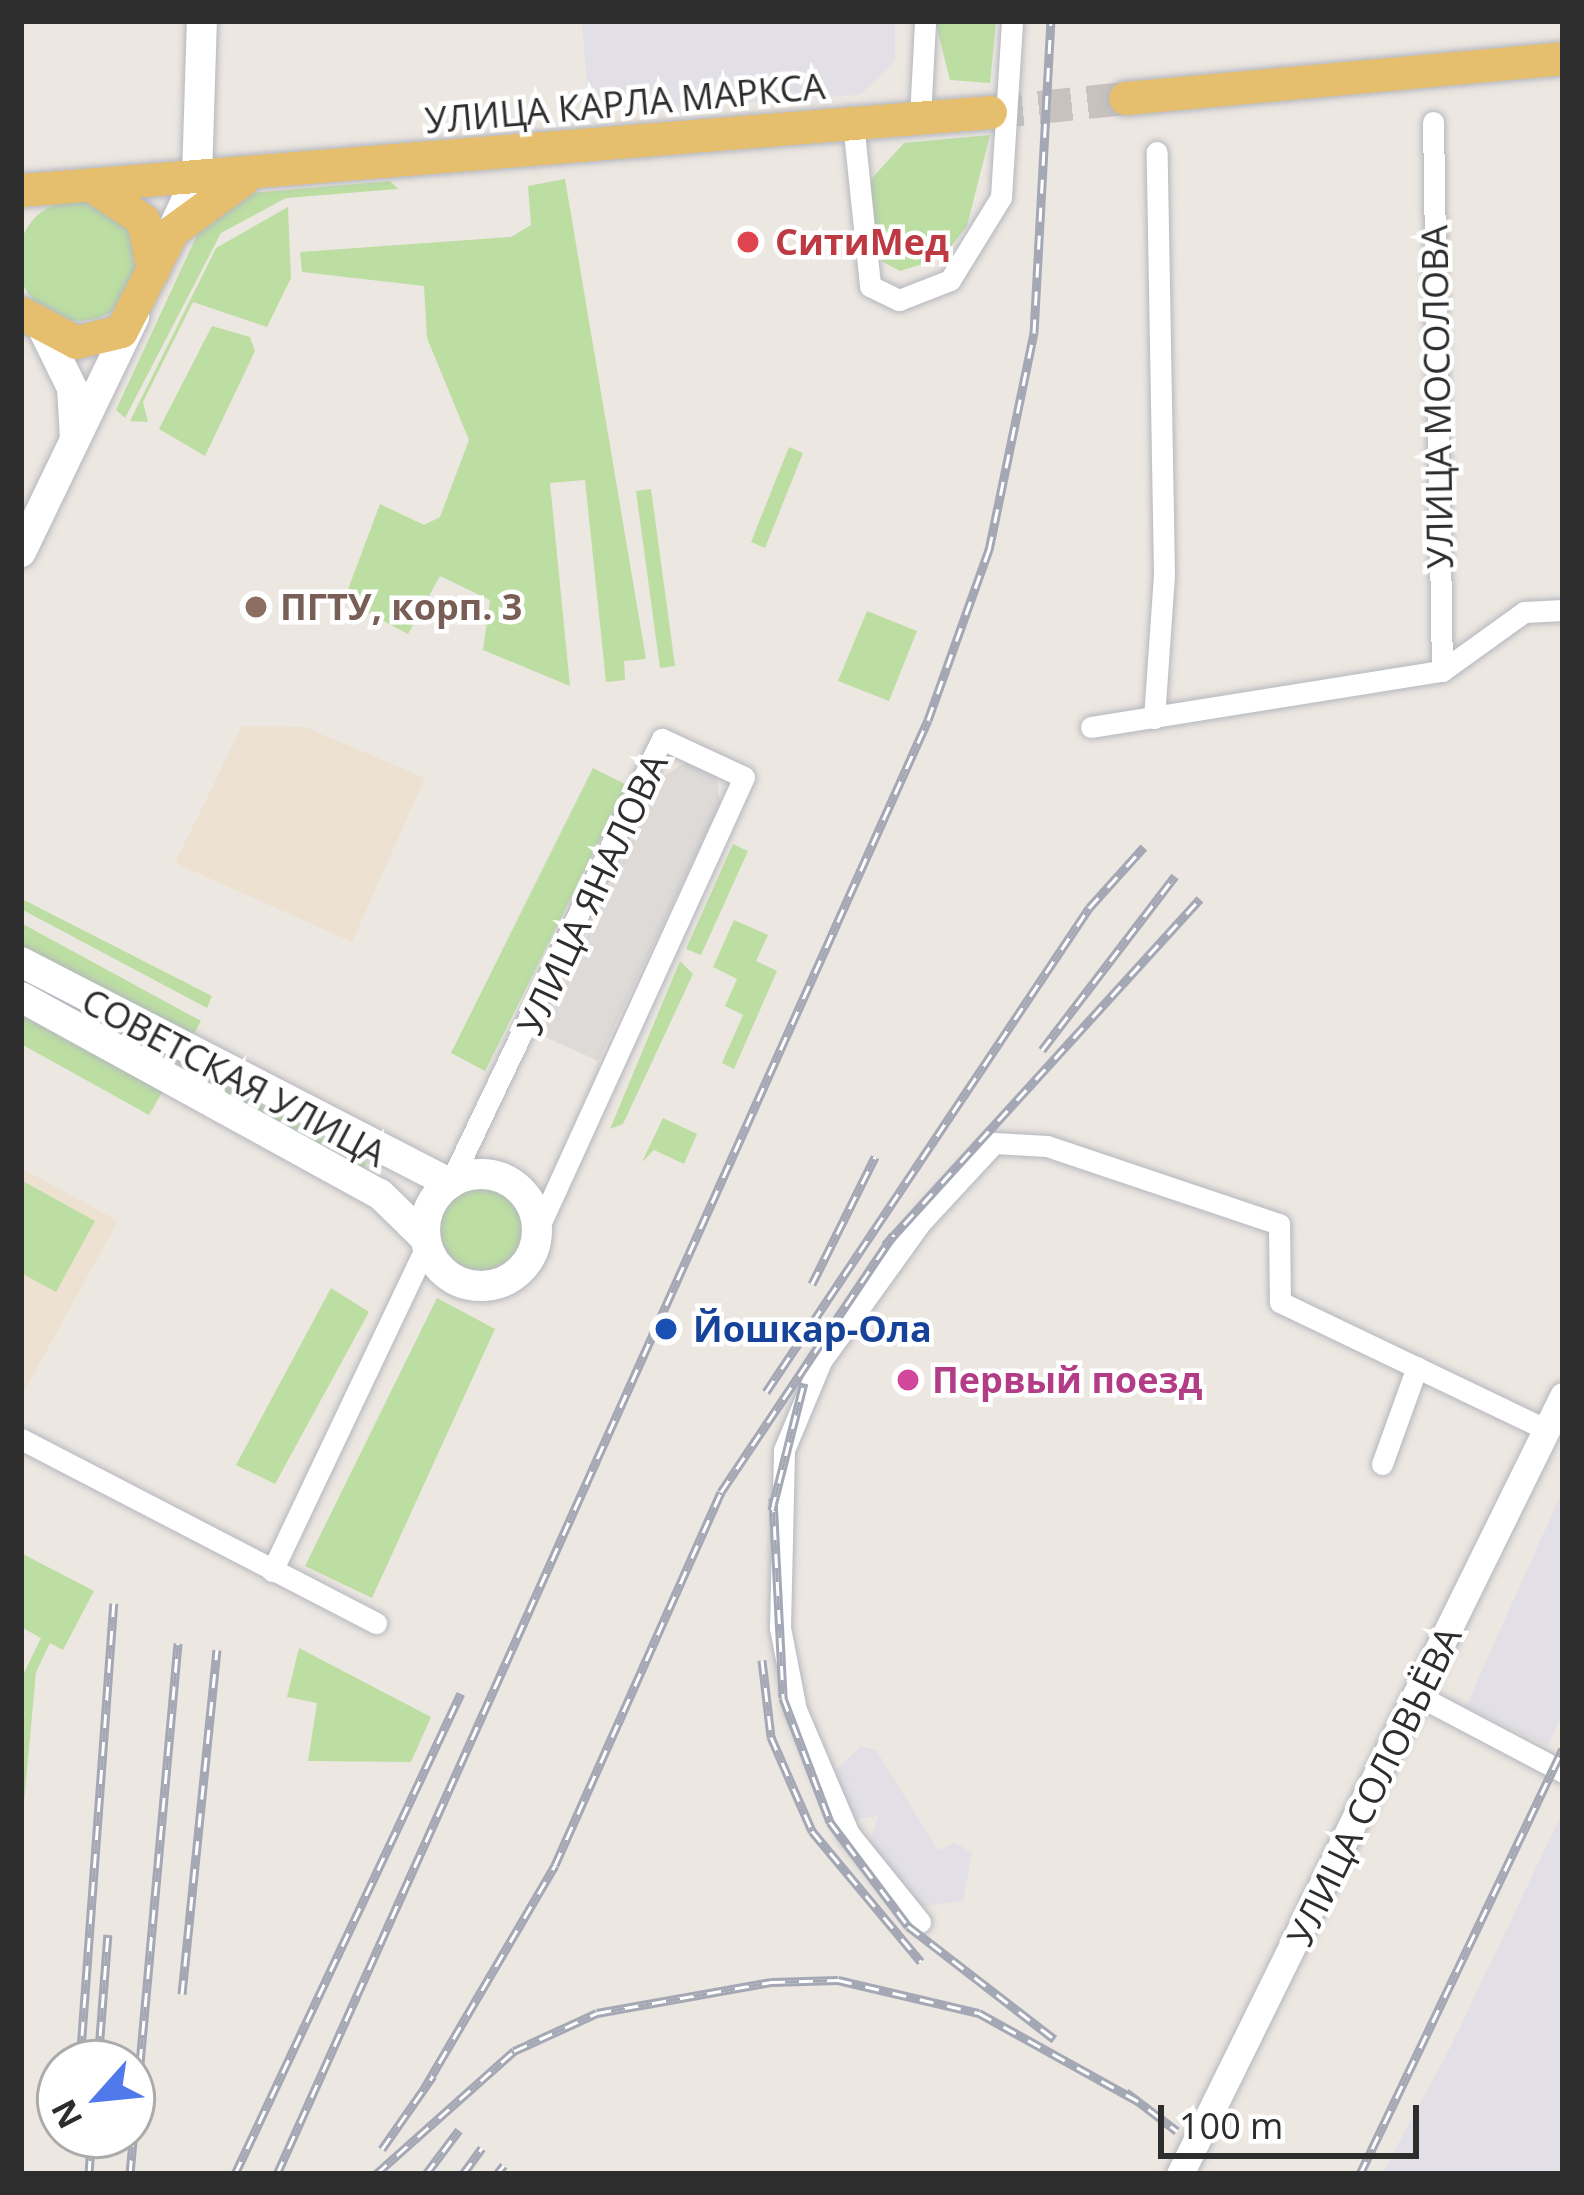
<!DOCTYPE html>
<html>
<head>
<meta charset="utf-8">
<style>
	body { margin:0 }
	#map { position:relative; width:1584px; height:2195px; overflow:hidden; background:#ede7e1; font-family:"Open Sans",sans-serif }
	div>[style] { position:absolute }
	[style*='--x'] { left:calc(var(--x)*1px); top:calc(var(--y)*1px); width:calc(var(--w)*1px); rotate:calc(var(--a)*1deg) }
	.industrial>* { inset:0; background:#e2e0e6 }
	.education>* { inset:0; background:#ede2d2 }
	.green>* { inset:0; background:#bcdea2 }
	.round { border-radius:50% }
	.plaza>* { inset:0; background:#dddad7 }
	.primary-tunnel>* { height:33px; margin-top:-16.5px; transform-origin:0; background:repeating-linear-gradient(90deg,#c7c2bd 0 33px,transparent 0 49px) }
	.roads { filter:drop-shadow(0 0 3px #b4b7bf) drop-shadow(0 0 3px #b4b7bf) }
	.minor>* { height:21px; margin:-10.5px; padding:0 10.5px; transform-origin:10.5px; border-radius:10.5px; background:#fff }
	.tertiary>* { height:27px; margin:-13.5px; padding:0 13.5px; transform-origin:13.5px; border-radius:13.5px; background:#fff }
	.secondary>* { height:30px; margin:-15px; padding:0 15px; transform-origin:15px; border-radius:15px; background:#fff }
	.secondary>.ring { margin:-15px; padding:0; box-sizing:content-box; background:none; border:30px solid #fff; border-radius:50% }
	.primary>* { height:33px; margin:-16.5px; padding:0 16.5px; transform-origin:16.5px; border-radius:16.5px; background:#e5bf6d }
	.rail>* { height:9px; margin-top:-4.5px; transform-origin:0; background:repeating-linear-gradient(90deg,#fff 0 14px,#a4a8b5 0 28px); box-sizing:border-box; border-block:3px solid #a4a8b5 }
	.dots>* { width:33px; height:33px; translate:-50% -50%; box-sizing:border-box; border:6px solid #fff; border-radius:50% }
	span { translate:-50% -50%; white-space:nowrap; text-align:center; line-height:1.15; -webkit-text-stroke:9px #fff; paint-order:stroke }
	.street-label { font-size:36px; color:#2d2d2d }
	.health-label { font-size:36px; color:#be3a42; font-weight:700 }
	.left { translate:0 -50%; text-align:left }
	.education-label { font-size:36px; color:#785e54; font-weight:700 }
	.transit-label { font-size:36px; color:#164399; font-weight:700 }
	.hotel-label { font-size:36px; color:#b23c85; font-weight:700 }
	.frame { position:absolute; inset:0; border:24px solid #2d2d2d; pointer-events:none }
	.north { position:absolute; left:36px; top:2039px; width:120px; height:120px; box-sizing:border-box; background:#fff; border:3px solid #ababab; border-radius:50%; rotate:243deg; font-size:33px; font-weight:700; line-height:48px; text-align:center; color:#2d2d2d }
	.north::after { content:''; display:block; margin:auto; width:42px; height:54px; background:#507aeb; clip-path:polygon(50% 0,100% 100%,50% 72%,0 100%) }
	.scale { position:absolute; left:1158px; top:2105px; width:261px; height:54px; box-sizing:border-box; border:6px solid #2d2d2d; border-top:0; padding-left:15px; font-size:36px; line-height:42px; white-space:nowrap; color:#2d2d2d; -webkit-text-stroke:9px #fff; paint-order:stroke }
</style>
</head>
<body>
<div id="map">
	<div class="industrial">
		<i style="clip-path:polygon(582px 21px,895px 21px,895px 61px,860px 95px,589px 113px)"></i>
		<i style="clip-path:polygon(1563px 1490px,1563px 1714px,1548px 1746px,1466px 1706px)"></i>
		<i style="clip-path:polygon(861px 1746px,876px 1750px,938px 1850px,955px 1842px,972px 1853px,963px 1901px,920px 1907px,868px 1846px,878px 1816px,854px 1820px,830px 1776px)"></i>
		<i style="clip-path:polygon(1563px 1811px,1563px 2174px,1382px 2174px,1451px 2046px)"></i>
	</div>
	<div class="education">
		<i style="clip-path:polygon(242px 726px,305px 727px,425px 778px,352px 942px,175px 863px)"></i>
		<i style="clip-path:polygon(21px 1168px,118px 1221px,25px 1390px,21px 1388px)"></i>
	</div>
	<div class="green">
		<i style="clip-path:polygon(935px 21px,996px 21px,990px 83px,950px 80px)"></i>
		<i style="clip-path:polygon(990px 135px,967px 226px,942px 258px,900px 271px,883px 262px,863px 205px,873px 177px,904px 143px)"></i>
		<i style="clip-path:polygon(565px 179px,646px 659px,624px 661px,625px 680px,606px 682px,585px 480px,550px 483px,570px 686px,483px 650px,490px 600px,440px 576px,408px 634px,344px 600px,380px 504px,424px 525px,440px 517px,469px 440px,427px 338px,424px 286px,302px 272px,300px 252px,511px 237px,531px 225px,528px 186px)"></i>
		<i style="clip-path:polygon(390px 181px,398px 189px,286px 198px,221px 233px,125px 418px,116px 410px,205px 218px,238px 194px)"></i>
		<i class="round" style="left:18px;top:199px;width:122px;height:122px"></i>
		<i style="clip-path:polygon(288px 207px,291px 278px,267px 327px,193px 302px,143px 402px,148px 422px,130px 421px,216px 248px)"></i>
		<i style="clip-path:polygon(212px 326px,250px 337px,255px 351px,205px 456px,159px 429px)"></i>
		<i style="clip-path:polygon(789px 447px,803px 453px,765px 548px,751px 542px)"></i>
		<i style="clip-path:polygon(651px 489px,675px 666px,660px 668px,636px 491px)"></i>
		<i style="clip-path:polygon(867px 611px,917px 631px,889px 701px,838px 681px)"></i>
		<i style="clip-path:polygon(593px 768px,627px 785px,485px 1071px,451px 1053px)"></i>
		<i style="clip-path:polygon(733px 844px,748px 851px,701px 955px,686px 949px)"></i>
		<i style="clip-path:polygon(21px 887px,24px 900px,212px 996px,207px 1008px,21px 909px)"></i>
		<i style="clip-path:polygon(734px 920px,768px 935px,756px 961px,777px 971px,734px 1069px,722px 1063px,743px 1015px,725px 1006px,737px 979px,713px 967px)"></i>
		<i style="clip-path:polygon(21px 923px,201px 1021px,189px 1043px,21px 952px)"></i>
		<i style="clip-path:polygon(680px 961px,693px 974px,623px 1124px,610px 1129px)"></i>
		<i style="clip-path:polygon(21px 975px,367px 1163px,362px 1170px)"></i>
		<i style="clip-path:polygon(21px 1012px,163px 1091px,149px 1115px,21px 1044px)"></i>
		<i style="clip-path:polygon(663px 1118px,697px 1134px,684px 1164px,654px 1150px,642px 1162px)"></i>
		<i style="clip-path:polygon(21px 1180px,95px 1221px,56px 1292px,21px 1273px)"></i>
		<i class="round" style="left:439px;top:1188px;width:84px;height:84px"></i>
		<i style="clip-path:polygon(331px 1288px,369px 1312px,275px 1484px,236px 1465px)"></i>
		<i style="clip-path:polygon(437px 1298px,495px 1329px,372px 1598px,305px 1566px)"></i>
		<i style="clip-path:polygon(21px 1553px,94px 1591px,63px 1650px,50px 1643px,36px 1672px,21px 1835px,21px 1679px,41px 1638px,21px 1627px)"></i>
		<i style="clip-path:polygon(299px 1648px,431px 1717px,411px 1762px,308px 1761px,317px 1703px,287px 1697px)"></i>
	</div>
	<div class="plaza">
		<i style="clip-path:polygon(687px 761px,716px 772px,720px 804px,598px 1061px,541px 1035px,661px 778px)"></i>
	</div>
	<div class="primary-tunnel">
		<i style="--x:990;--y:112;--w:136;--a:-5.9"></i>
	</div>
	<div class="roads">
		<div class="minor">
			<i style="--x:920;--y:118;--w:97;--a:-87"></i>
			<i style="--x:1433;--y:122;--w:549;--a:89.06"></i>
			<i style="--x:853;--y:123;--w:164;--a:84"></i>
			<i style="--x:870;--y:286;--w:32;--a:26"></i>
			<i style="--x:899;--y:300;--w:55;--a:-21.4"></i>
			<i style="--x:950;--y:280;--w:97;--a:-58.4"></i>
			<i style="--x:1001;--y:197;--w:176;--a:-86.4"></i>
			<i style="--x:1154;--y:718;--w:144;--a:-86"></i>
			<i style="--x:1164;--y:574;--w:422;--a:-91"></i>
			<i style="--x:1091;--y:727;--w:355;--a:-9.1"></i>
			<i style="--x:1442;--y:671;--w:101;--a:-35.7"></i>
			<i style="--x:1524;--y:612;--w:39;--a:-3"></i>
			<i style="--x:450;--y:1183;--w:492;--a:-64.5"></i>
			<i style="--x:662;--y:739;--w:90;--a:24.9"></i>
			<i style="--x:744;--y:777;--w:497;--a:114.5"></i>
			<i style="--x:21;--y:1439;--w:400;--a:27.4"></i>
			<i style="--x:1382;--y:1464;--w:103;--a:-70.2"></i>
			<i style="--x:272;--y:1571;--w:359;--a:-64.6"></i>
			<i style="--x:1421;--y:1697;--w:161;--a:27.8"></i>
			<i style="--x:920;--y:1922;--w:113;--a:-128.9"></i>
			<i style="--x:849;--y:1834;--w:135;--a:-113.1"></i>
			<i style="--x:796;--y:1710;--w:84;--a:-101"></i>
			<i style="--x:780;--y:1628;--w:178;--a:-88.7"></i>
			<i style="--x:784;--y:1450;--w:96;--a:-67.4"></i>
			<i style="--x:821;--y:1361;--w:170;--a:-54.3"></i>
			<i style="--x:920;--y:1223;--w:109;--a:-47.2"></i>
			<i style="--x:994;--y:1143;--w:53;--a:3.2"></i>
			<i style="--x:1047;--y:1146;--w:245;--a:18.6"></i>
			<i style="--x:1279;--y:1224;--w:78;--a:89.3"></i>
			<i style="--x:1280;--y:1302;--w:296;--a:25.6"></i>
		</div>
		<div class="tertiary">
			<i style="--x:1180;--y:2174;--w:867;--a:-63.79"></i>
		</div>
		<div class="secondary">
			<i style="--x:172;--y:231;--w:60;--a:-65.2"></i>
			<i style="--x:197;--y:177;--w:156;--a:-88.2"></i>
			<i style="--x:44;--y:331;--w:64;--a:63.8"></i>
			<i style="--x:72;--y:388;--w:50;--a:86.6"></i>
			<i style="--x:21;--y:552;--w:261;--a:-64.3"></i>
			<i style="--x:21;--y:962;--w:483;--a:27.3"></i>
			<i style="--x:21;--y:997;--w:409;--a:28.8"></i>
			<i style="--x:380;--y:1194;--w:60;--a:44.3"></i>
			<i class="ring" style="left:425px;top:1174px;width:82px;height:82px"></i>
		</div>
		<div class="primary">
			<i style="--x:1125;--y:98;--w:440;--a:-5.2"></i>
			<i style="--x:91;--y:185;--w:63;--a:33.9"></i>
			<i style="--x:143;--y:220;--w:51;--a:78.7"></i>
			<i style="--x:21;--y:190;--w:972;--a:-4.6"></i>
			<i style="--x:21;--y:313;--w:62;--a:27.8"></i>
			<i style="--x:76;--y:342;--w:46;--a:-13.7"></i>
			<i style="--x:121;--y:331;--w:112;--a:-63"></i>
			<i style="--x:172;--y:231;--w:87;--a:-36.1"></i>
		</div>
	</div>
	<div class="rail">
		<i style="--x:1042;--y:1050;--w:219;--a:-52.6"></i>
		<i style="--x:885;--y:1245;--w:468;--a:-47.7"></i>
		<i style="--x:812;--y:1284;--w:142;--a:-63.6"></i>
		<i style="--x:766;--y:1392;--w:582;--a:-56.28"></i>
		<i style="--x:1089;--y:908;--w:82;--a:-48"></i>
		<i style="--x:773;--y:1498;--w:200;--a:87.1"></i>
		<i style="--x:783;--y:1698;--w:133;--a:69.2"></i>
		<i style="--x:830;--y:1822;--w:130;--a:53.1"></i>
		<i style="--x:908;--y:1926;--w:185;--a:37.7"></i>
		<i style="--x:772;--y:1510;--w:131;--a:-75.9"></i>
		<i style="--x:762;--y:1660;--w:78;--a:83.3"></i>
		<i style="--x:771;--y:1737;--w:103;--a:66.4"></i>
		<i style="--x:812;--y:1831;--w:170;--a:50.2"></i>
		<i style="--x:182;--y:1994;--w:346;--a:-84.2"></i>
		<i style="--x:80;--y:2063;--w:461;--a:-85.8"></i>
		<i style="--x:98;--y:2063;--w:129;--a:-85.6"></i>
		<i style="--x:425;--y:2087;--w:257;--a:-59.6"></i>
		<i style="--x:555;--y:1865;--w:408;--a:-66"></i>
		<i style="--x:721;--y:1492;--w:309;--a:-56.2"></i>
		<i style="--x:1126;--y:2092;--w:64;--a:37.4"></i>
		<i style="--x:382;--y:2149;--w:89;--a:-55.1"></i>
		<i style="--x:89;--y:2174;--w:39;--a:-86"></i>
		<i style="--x:130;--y:2174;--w:533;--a:-84.83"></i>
		<i style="--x:235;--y:2174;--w:531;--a:-64.83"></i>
		<i style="--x:277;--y:2174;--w:1593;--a:-65.88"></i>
		<i style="--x:928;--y:720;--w:181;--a:-70.3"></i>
		<i style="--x:989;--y:550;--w:222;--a:-78.3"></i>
		<i style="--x:1034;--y:333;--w:312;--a:-86.9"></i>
		<i style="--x:376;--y:2174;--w:185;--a:-41.7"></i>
		<i style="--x:514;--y:2051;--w:91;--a:-24.6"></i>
		<i style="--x:597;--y:2013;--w:177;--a:-10.1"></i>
		<i style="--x:771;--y:1982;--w:67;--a:-1.7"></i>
		<i style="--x:838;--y:1980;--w:145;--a:13.2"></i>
		<i style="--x:979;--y:2013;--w:182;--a:29"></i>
		<i style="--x:426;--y:2174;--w:55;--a:-53.1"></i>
		<i style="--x:463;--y:2174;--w:32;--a:-54"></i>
		<i style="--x:497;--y:2174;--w:11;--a:-52"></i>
		<i style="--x:1360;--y:2174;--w:471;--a:-64.5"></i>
	</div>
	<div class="dots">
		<i style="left:748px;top:242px;background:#e0444e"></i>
		<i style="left:256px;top:607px;background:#8d6e63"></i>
		<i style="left:666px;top:1329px;background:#1a4fb4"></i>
		<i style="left:908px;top:1380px;background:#d1479c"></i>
	</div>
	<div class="street-label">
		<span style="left:625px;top:103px;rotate:-5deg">УЛИЦА КАРЛА МАРКСА</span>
		<span style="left:1437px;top:397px;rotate:-91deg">УЛИЦА МОСОЛОВА</span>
		<span style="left:592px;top:894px;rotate:-65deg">УЛИЦА ЯНАЛОВА</span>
		<span style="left:234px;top:1077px;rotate:28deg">СОВЕТСКАЯ УЛИЦА</span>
		<span style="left:1374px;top:1786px;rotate:-64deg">УЛИЦА СОЛОВЬЁВА</span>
	</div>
	<div class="health-label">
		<span class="left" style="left:775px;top:242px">СитиМед</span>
	</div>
	<div class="education-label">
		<span class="left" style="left:280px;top:607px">ПГТУ, корп. 3</span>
	</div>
	<div class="transit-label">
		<span class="left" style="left:693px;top:1329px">Йошкар-Ола</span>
	</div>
	<div class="hotel-label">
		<span class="left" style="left:932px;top:1380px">Первый поезд</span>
	</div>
	<div class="frame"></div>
	<div class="north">N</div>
	<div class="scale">100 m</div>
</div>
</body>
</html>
